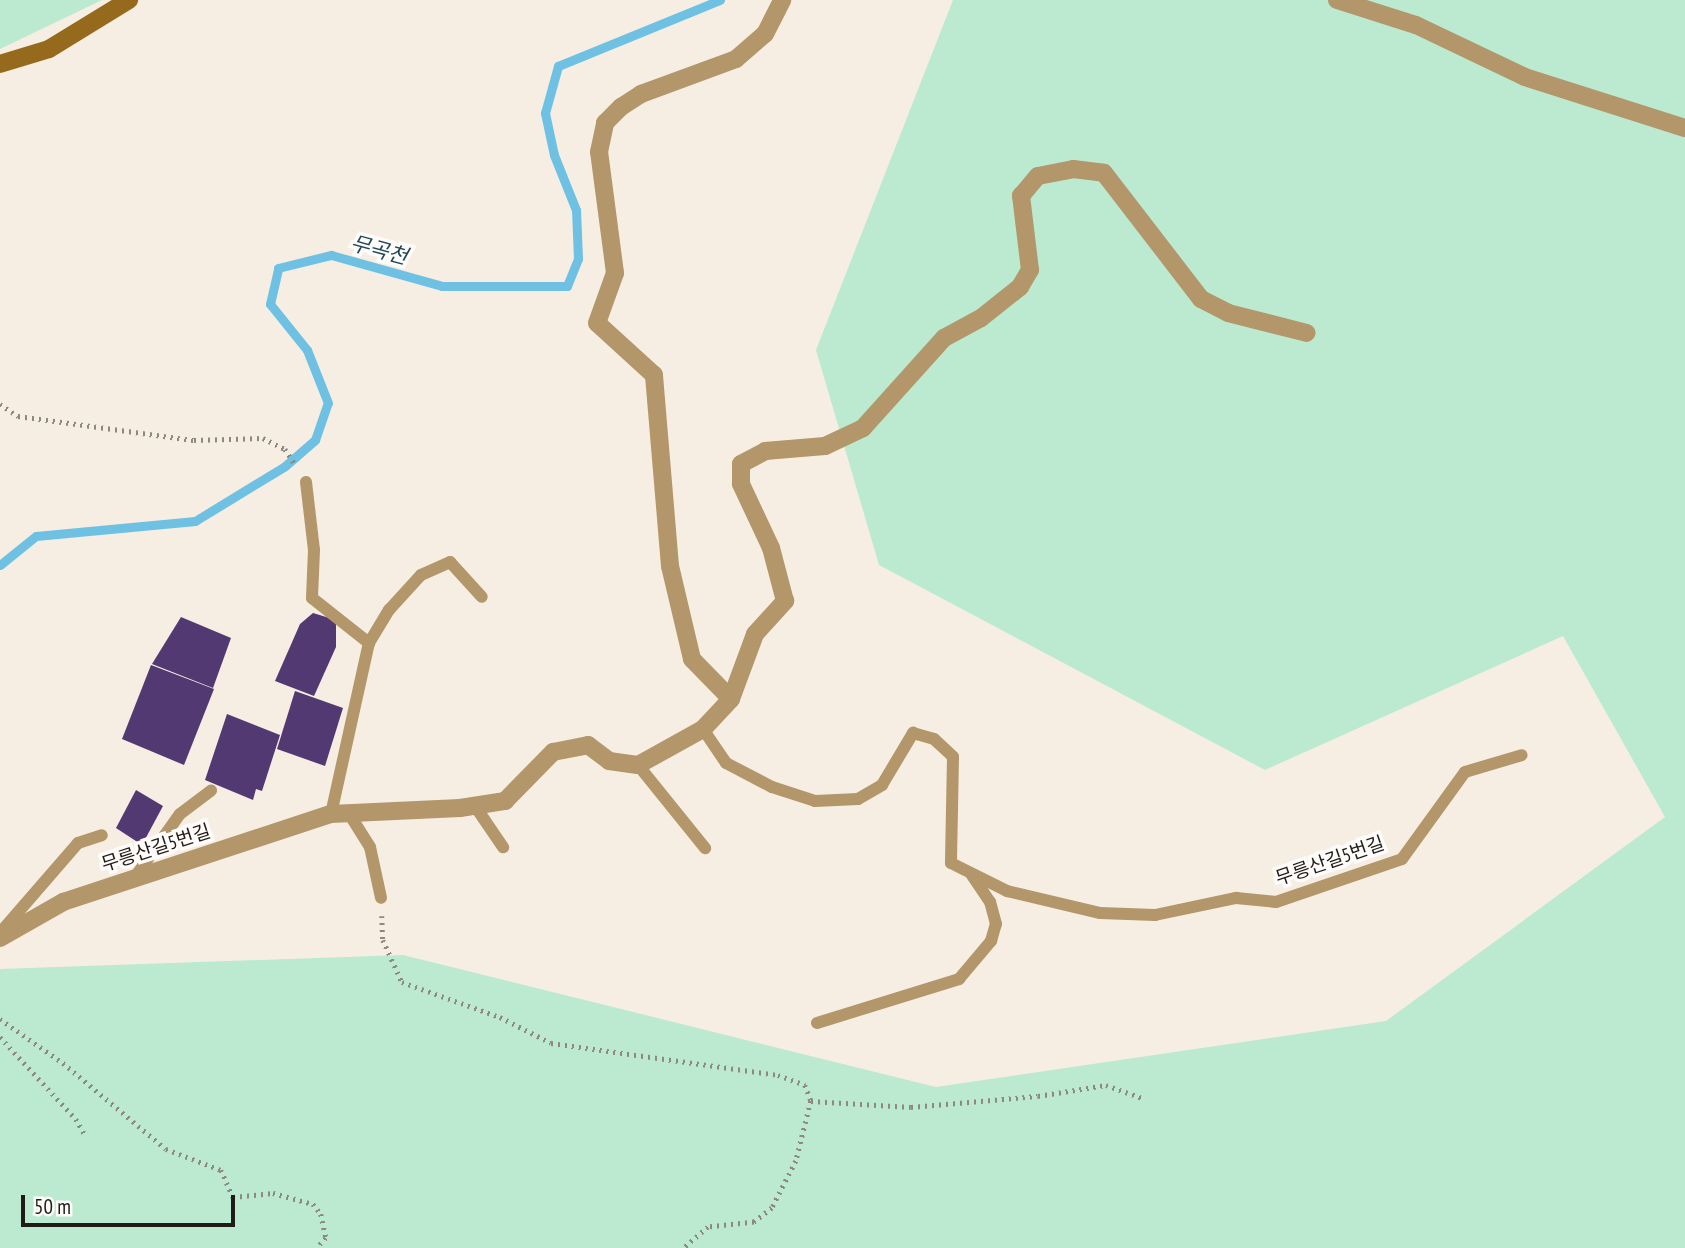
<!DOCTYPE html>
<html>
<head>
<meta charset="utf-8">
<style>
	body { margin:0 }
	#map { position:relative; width:1685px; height:1248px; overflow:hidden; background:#f6eee3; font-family:"PT Sans Narrow","Noto Sans KR",sans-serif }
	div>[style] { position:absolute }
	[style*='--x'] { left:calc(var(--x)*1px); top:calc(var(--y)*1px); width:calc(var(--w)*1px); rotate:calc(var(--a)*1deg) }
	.green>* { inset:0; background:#bbead1 }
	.stream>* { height:9px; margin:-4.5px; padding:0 4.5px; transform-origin:4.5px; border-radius:4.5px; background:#6ec1e2 }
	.building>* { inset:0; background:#523971 }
	.path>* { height:4.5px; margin-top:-2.25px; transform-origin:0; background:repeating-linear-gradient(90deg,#8d8881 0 2px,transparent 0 7px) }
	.lane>* { height:12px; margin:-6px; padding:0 6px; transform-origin:6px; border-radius:6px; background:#b3966a }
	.street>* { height:18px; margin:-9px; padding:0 9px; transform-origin:9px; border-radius:9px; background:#b3966a }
	.secondary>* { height:18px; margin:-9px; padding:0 9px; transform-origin:9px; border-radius:9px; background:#956a1c }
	span { translate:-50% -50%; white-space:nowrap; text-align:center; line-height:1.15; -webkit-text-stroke:7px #fefcfa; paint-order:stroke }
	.street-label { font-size:19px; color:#1e1b18 }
	.water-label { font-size:21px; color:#214756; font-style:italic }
	.scale { position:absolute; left:21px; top:1195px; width:214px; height:32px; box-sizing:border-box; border:4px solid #1e1b18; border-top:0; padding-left:9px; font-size:21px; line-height:24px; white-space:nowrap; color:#1e1b18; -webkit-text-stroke:5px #fefcfa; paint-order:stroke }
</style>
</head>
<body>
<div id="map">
	<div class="green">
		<i style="clip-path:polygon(0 0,102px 0,0 49px)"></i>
		<i style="clip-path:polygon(953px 0,1685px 0,1685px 1248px,0 1248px,0 969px,403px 955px,936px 1087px,1386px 1021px,1665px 817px,1563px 636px,1265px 770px,879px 565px,816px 350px)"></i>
	</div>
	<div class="stream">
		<i style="--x:0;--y:565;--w:46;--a:-38.9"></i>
		<i style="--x:36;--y:536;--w:160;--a:-5.4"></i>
		<i style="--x:195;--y:521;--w:105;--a:-31.4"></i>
		<i style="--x:285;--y:466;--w:40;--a:-41"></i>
		<i style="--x:315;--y:440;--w:39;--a:-71"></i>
		<i style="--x:328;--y:403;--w:57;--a:-111.6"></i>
		<i style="--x:307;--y:350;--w:59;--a:-128.8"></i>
		<i style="--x:270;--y:304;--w:37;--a:-77"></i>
		<i style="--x:278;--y:268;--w:55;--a:-13.8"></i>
		<i style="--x:331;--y:255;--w:115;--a:15.6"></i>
		<i style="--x:442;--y:286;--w:125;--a:0"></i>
		<i style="--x:567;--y:286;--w:29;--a:-68"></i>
		<i style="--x:578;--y:259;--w:49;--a:-92.3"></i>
		<i style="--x:576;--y:210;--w:59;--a:-111.8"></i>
		<i style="--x:554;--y:155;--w:43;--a:-102.1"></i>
		<i style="--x:545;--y:113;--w:49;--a:-74.5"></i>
		<i style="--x:558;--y:66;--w:175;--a:-22.2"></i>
	</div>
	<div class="building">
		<i style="clip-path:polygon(313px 613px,336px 620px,336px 647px,314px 696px,275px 681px,300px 624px)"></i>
		<i style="clip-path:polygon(181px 617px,231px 638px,213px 688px,152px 664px)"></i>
		<i style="clip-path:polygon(151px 665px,214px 689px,184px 765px,122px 739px)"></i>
		<i style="clip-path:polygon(295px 691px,343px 708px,325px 766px,277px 749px)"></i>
		<i style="clip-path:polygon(227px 714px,280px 735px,262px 791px,256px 789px,253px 800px,205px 780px)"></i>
		<i style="clip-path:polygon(136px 790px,163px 806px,142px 845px,116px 828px)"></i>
	</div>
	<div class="path">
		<i style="--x:0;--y:404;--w:22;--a:34"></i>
		<i style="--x:18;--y:416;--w:178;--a:7.8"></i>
		<i style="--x:194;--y:440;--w:69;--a:-1.7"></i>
		<i style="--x:263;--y:438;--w:25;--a:27"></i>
		<i style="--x:285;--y:449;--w:20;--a:57"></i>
		<i style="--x:382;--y:916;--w:24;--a:88"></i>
		<i style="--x:383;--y:940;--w:46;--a:65.7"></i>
		<i style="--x:402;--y:982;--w:104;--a:19.7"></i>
		<i style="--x:500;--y:1017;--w:57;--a:27"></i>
		<i style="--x:551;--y:1043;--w:229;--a:8"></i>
		<i style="--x:778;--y:1075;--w:29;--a:20"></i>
		<i style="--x:805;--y:1085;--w:17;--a:69"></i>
		<i style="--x:811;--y:1101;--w:62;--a:104"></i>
		<i style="--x:796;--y:1161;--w:53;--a:117.1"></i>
		<i style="--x:772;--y:1208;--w:23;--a:142"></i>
		<i style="--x:754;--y:1222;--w:46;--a:173.8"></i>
		<i style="--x:708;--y:1227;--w:32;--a:139"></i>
		<i style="--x:0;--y:1019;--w:77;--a:34.9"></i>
		<i style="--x:63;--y:1063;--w:134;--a:39.9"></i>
		<i style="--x:166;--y:1149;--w:59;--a:20.9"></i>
		<i style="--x:221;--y:1170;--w:30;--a:66"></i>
		<i style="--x:233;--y:1197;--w:40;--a:-5.7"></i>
		<i style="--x:273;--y:1193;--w:41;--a:15.4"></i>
		<i style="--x:313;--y:1204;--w:13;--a:51"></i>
		<i style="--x:321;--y:1214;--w:25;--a:78"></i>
		<i style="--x:326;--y:1238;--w:13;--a:132"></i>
		<i style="--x:0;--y:1037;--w:112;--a:47.2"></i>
		<i style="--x:76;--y:1119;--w:20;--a:60"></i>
		<i style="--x:811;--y:1101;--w:100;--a:3.4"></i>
		<i style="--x:911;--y:1107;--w:127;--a:-5"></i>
		<i style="--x:1038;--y:1096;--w:69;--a:-9.2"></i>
		<i style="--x:1106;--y:1085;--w:41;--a:19.7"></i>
	</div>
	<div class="lane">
		<i style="--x:306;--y:482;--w:68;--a:83.3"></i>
		<i style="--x:314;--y:550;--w:48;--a:92.4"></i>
		<i style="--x:312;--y:598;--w:73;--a:38.3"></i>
		<i style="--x:703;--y:729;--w:41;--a:55.9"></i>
		<i style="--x:726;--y:763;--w:52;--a:27.6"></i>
		<i style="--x:772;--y:787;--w:45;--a:18"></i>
		<i style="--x:815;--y:801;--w:43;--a:-2.7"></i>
		<i style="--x:858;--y:799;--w:28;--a:-30"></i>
		<i style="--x:882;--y:785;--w:61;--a:-59.2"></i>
		<i style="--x:913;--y:733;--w:22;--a:16"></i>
		<i style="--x:934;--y:739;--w:26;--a:43"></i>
		<i style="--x:953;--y:757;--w:106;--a:91.1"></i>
		<i style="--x:951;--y:863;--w:63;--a:26.6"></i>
		<i style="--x:1007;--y:891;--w:96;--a:13.3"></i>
		<i style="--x:1100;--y:913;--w:55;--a:2.1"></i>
		<i style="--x:1155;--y:915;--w:83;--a:-11.9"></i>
		<i style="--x:1236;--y:898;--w:40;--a:5.7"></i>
		<i style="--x:1276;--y:902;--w:133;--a:-18.8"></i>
		<i style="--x:1402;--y:859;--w:107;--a:-54.1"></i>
		<i style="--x:1465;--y:772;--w:59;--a:-16.6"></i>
		<i style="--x:638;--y:765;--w:107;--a:51.1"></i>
		<i style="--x:475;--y:806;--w:50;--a:55.7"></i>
		<i style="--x:348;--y:812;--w:41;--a:57.8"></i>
		<i style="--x:370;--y:847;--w:52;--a:77.8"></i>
		<i style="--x:331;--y:814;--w:175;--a:-77.5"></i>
		<i style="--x:369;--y:643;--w:39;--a:-59"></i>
		<i style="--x:389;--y:610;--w:47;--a:-47.6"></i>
		<i style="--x:421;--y:575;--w:32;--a:-24"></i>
		<i style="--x:450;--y:562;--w:47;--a:47.6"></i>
		<i style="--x:135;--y:877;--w:77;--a:-54.5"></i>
		<i style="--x:180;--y:814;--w:39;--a:-37"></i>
		<i style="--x:0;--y:933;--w:119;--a:-49.1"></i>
		<i style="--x:78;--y:843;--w:25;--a:-18"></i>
		<i style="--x:817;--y:1023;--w:149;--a:-17.2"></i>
		<i style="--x:959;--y:979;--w:50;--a:-49.9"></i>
		<i style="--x:991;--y:941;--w:18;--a:-74"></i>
		<i style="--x:996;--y:924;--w:23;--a:-105"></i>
		<i style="--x:990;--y:902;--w:32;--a:-124"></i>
	</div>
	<div class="street">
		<i style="--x:1337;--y:0;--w:83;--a:17.6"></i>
		<i style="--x:1416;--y:25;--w:121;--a:25.5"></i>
		<i style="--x:1525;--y:77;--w:168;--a:17.7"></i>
		<i style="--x:731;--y:699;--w:56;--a:-134.3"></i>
		<i style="--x:692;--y:659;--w:96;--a:-103.3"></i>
		<i style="--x:670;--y:566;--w:192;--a:-94.8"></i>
		<i style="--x:654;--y:375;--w:77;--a:-137.6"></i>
		<i style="--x:597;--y:323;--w:53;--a:-70.2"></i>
		<i style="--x:615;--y:273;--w:122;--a:-97.5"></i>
		<i style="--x:599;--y:152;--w:30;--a:-78"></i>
		<i style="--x:605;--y:123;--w:23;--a:-45"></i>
		<i style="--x:621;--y:107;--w:24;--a:-33"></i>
		<i style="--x:641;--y:94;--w:101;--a:-20.2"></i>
		<i style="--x:736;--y:59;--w:38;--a:-41"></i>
		<i style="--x:765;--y:34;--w:38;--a:-63"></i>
		<i style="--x:0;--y:938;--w:73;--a:-29.7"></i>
		<i style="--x:63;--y:902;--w:282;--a:-18.2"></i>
		<i style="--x:331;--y:814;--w:129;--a:-2.7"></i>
		<i style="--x:460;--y:808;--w:46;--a:-8.8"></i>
		<i style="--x:505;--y:801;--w:69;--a:-45.6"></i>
		<i style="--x:553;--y:752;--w:36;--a:-11"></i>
		<i style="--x:588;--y:745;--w:26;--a:37"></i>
		<i style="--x:609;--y:761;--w:29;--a:8"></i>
		<i style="--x:638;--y:765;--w:74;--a:-29"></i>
		<i style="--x:703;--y:729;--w:41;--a:-47"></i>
		<i style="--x:731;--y:699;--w:69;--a:-69.7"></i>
		<i style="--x:755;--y:634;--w:45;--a:-47.7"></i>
		<i style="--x:785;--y:601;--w:55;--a:-104.8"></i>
		<i style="--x:771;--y:548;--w:71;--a:-115.1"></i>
		<i style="--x:741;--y:484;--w:20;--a:-90"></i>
		<i style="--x:741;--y:464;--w:27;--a:-28"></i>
		<i style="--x:765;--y:451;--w:60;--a:-4.8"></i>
		<i style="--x:825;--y:446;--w:42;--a:-25.3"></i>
		<i style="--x:863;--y:428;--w:121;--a:-48"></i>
		<i style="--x:944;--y:338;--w:42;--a:-28.4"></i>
		<i style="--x:981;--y:318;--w:50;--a:-38.5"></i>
		<i style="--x:1020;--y:287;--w:20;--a:-60"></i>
		<i style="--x:1030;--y:270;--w:75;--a:-96.9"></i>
		<i style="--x:1021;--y:196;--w:26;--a:-50"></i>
		<i style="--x:1038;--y:176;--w:36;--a:-11"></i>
		<i style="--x:1073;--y:169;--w:31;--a:7"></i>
		<i style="--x:1104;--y:173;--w:159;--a:52.4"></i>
		<i style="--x:1201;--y:299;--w:30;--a:27"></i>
		<i style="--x:1228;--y:313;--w:81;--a:14.2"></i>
	</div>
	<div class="secondary">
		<i style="--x:0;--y:64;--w:51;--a:-17"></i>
		<i style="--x:49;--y:49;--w:94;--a:-31.5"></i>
	</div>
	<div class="street-label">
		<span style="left:156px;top:848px;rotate:-18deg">무릉산길5번길</span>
		<span style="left:1330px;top:861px;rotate:-19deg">무릉산길5번길</span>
	</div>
	<div class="water-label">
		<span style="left:379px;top:250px;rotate:15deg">무곡천</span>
	</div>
	<div class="scale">50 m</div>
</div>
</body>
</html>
